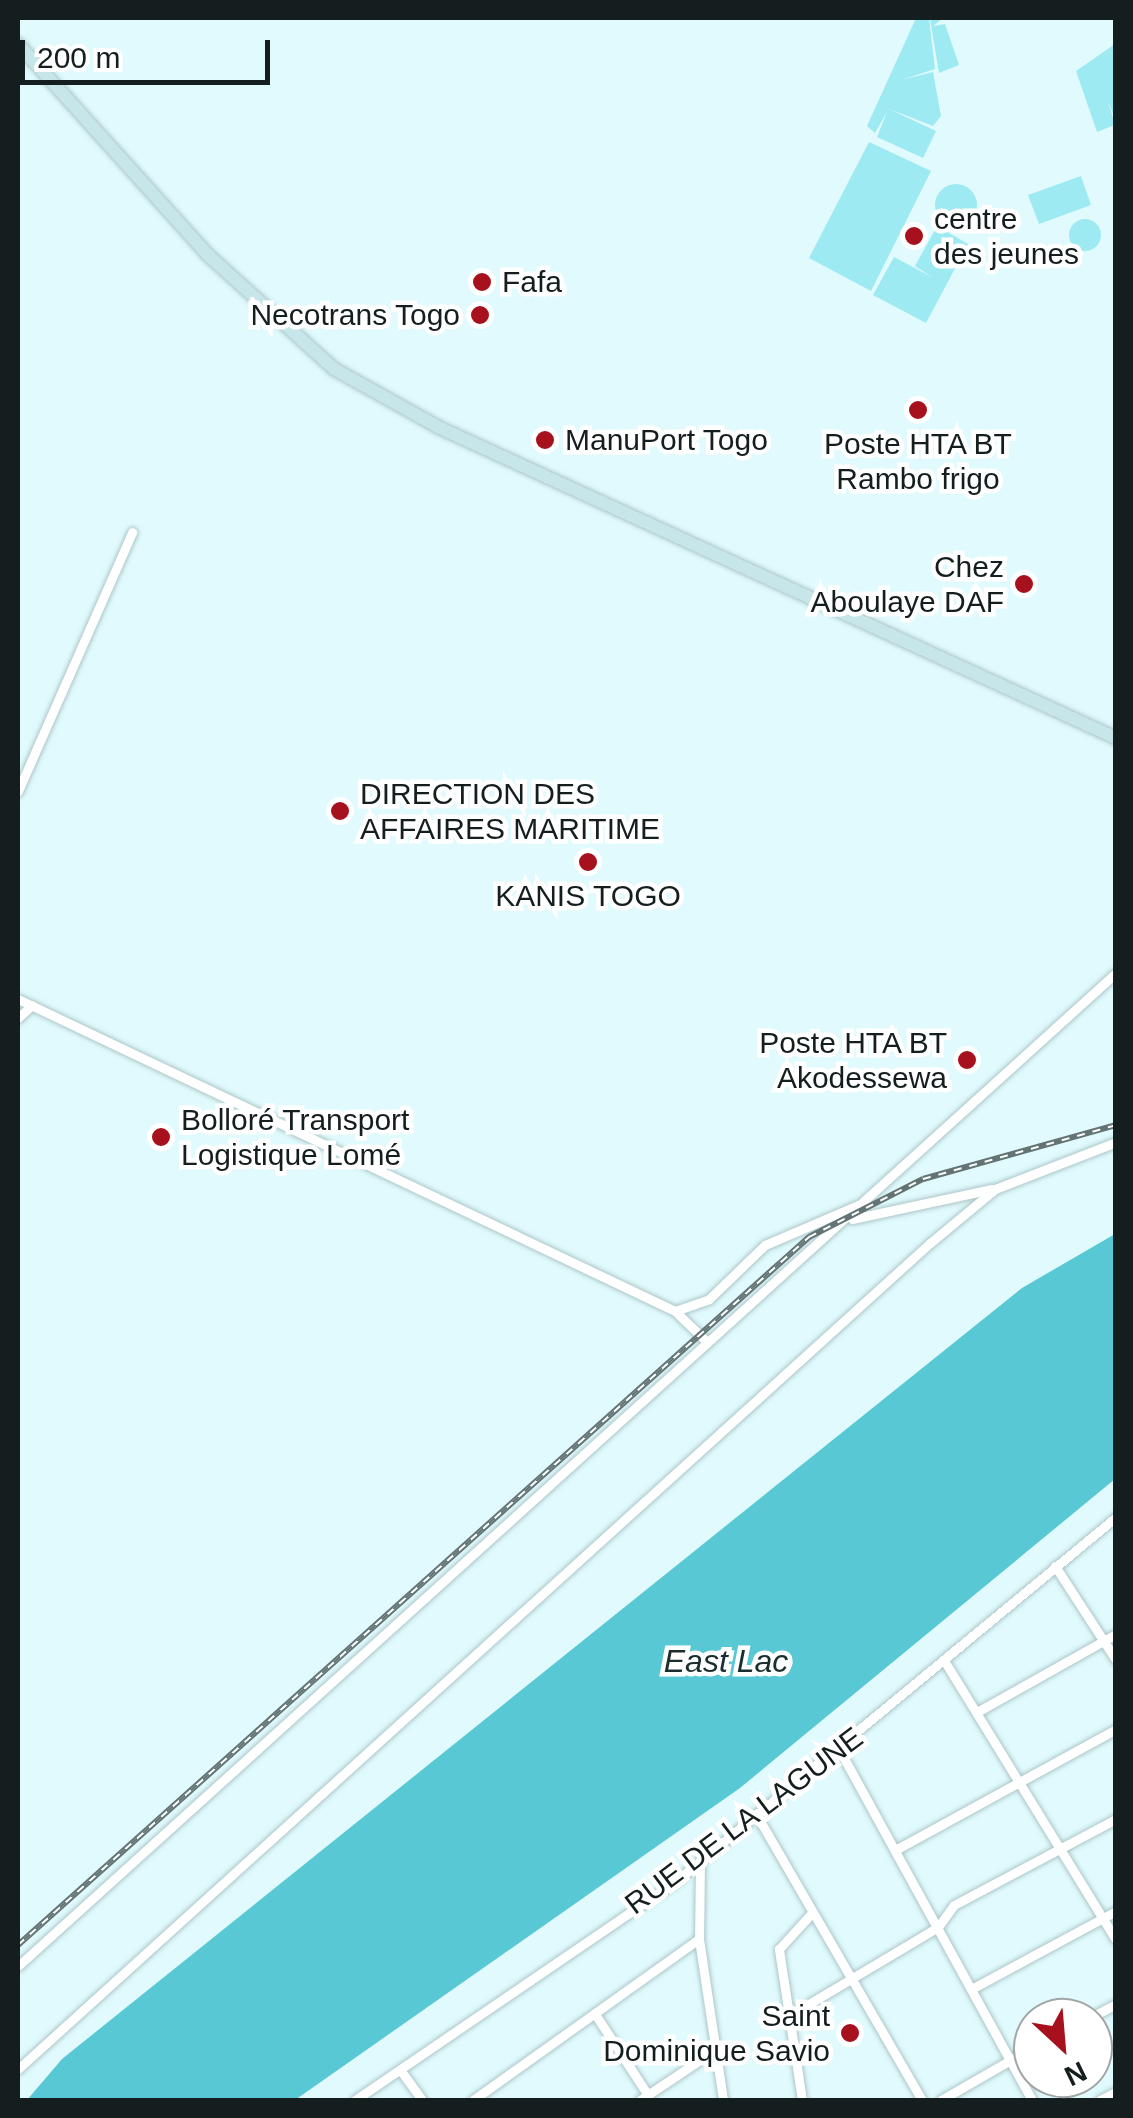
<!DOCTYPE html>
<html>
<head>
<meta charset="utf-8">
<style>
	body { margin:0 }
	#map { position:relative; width:1133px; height:2118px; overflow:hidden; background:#e0fafd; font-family:Arial,sans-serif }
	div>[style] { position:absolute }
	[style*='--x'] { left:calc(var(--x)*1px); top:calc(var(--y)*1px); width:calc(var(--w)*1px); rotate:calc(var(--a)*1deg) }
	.green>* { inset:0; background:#9eeaf2 }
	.round { border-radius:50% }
	.water>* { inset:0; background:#57c8d4 }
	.roads { filter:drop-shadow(0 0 2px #adc6c8) drop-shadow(0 0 2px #adc6c8) }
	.minor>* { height:9px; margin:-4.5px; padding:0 4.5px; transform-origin:4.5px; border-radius:4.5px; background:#fff }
	.secondary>* { height:12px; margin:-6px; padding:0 6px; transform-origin:6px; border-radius:6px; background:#c7e6ea }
	.rail>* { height:6px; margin-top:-3px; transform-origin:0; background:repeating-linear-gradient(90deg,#fff 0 8px,#647475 0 16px); box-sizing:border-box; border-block:2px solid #647475 }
	.dots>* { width:28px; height:28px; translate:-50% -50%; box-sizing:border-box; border:5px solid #fff; border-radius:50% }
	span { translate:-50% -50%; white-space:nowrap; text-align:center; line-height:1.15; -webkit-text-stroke:9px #fff; paint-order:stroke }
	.poi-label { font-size:30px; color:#151e1f }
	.left { translate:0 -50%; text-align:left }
	.right { translate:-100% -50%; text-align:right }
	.street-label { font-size:30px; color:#151e1f }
	.water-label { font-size:32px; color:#1a2e30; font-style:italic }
	.frame { position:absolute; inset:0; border:20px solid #151e1f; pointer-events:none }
	.north { position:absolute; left:1013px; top:1998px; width:100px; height:100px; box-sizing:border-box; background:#fff; border:2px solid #a1a5a5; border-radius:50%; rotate:154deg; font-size:28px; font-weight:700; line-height:40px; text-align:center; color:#151e1f }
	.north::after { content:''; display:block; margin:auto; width:35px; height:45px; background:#a7101d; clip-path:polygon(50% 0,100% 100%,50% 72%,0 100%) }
	.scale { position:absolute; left:20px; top:40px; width:250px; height:45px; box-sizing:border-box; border:5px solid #151e1f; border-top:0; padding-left:12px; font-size:30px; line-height:35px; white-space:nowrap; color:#151e1f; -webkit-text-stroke:8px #fff; paint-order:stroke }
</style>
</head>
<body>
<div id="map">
	<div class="green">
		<i style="clip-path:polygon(916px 18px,929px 18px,935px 69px,901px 80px,933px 72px,941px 116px,933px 126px,889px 109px,936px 131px,923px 158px,877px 137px,887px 112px,875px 133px,867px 126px)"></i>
		<i style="clip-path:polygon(943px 18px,933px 26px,945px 24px,959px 65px,939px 73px,930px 19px)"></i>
		<i style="clip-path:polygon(1115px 44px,1115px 119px,1108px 101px,1115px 125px,1097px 132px,1076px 71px)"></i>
		<i style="clip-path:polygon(869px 142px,931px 171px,871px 291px,809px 258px)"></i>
		<i style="clip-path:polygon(1081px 176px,1091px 205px,1039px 224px,1028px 195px)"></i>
		<i class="round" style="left:935px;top:184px;width:42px;height:42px"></i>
		<i class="round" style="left:1069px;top:219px;width:32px;height:32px"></i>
		<i style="clip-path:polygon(937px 226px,968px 244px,926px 323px,873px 295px,894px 257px,932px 277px,915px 266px)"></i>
	</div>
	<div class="water">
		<i style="clip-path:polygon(1115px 1234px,1115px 1479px,740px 1788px,295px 2100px,27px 2100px,62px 2059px,1022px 1288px)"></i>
	</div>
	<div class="roads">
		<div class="minor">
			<i style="--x:18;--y:791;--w:283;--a:-66.2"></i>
			<i style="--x:18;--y:999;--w:727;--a:25.4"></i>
			<i style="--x:675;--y:1311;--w:45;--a:44.1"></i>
			<i style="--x:18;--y:1018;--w:19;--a:-43"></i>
			<i style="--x:852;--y:1219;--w:143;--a:-12.1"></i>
			<i style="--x:675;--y:1311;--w:36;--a:-19"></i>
			<i style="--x:709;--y:1299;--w:78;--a:-44"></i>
			<i style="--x:765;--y:1245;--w:103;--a:-23.3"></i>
			<i style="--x:1055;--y:1566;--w:112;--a:57"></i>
			<i style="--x:945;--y:1662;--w:326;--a:58.4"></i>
			<i style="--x:977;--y:1712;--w:159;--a:-29.3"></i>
			<i style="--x:840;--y:1751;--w:398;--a:61.2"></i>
			<i style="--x:756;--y:1814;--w:331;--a:59.9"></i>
			<i style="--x:897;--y:1849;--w:250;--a:-28.7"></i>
			<i style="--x:700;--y:1861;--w:78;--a:90.7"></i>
			<i style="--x:699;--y:1939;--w:163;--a:81.5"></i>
			<i style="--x:18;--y:1966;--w:1480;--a:-42.13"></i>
			<i style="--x:975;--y:1987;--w:160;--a:-28.3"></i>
			<i style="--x:595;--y:2014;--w:97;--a:56.8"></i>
			<i style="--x:787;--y:2017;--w:176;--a:-30.8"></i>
			<i style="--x:938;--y:1927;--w:27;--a:-54"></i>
			<i style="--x:954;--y:1905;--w:183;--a:-28"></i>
			<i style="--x:1089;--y:2018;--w:30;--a:-27"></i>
			<i style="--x:18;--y:2069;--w:1230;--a:-42.17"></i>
			<i style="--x:930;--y:1243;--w:85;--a:-39.7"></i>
			<i style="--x:995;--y:1189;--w:130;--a:-21.2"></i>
			<i style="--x:401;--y:2071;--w:36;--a:54"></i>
			<i style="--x:355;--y:2100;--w:389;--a:-34.3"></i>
			<i style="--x:676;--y:1881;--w:571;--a:-39.6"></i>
			<i style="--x:473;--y:2100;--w:277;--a:-35.5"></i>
			<i style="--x:640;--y:2100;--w:94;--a:-33.7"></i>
			<i style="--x:802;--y:2100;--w:153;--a:-98.7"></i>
			<i style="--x:779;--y:1949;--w:47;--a:-47.6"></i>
			<i style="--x:941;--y:2100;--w:106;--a:-29.9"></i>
			<i style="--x:1100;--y:2100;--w:18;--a:-27"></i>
		</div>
		<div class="secondary">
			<i style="--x:18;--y:44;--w:284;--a:48"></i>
			<i style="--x:208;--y:255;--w:170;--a:42.1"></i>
			<i style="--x:334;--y:369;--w:121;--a:29.1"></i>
			<i style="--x:440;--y:428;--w:744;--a:24.64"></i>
		</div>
	</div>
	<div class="rail">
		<i style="--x:18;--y:1945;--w:1062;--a:-41.83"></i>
		<i style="--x:809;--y:1237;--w:128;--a:-27"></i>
		<i style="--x:923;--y:1179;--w:200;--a:-15.6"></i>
	</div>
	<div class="dots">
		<i style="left:914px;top:236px;background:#a7101d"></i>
		<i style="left:482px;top:282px;background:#a7101d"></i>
		<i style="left:480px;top:315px;background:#a7101d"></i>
		<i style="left:918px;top:410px;background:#a7101d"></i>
		<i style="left:545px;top:440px;background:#a7101d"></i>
		<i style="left:1024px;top:584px;background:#a7101d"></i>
		<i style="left:340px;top:811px;background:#a7101d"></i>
		<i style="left:588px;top:862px;background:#a7101d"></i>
		<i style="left:967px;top:1060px;background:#a7101d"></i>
		<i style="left:161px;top:1137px;background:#a7101d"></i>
		<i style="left:850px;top:2033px;background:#a7101d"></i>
	</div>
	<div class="poi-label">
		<span class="left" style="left:934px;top:236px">centre<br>des jeunes</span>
		<span class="left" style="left:502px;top:282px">Fafa</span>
		<span class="right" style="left:460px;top:315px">Necotrans Togo</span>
		<span class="left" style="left:565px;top:440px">ManuPort Togo</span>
		<span style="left:918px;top:461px">Poste HTA BT<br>Rambo frigo</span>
		<span class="right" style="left:1004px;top:584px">Chez<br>Aboulaye DAF</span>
		<span class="left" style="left:360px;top:811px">DIRECTION DES<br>AFFAIRES MARITIME</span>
		<span style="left:588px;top:896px">KANIS TOGO</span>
		<span class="right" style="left:947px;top:1060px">Poste HTA BT<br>Akodessewa</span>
		<span class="left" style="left:181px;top:1137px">Bolloré Transport<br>Logistique Lomé</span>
		<span class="right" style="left:830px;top:2033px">Saint<br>Dominique Savio</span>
	</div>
	<div class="street-label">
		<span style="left:744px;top:1821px;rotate:-37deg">RUE DE LA LAGUNE</span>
	</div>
	<div class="water-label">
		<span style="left:726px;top:1661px">East Lac</span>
	</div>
	<div class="frame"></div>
	<div class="north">N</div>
	<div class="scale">200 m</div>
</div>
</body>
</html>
